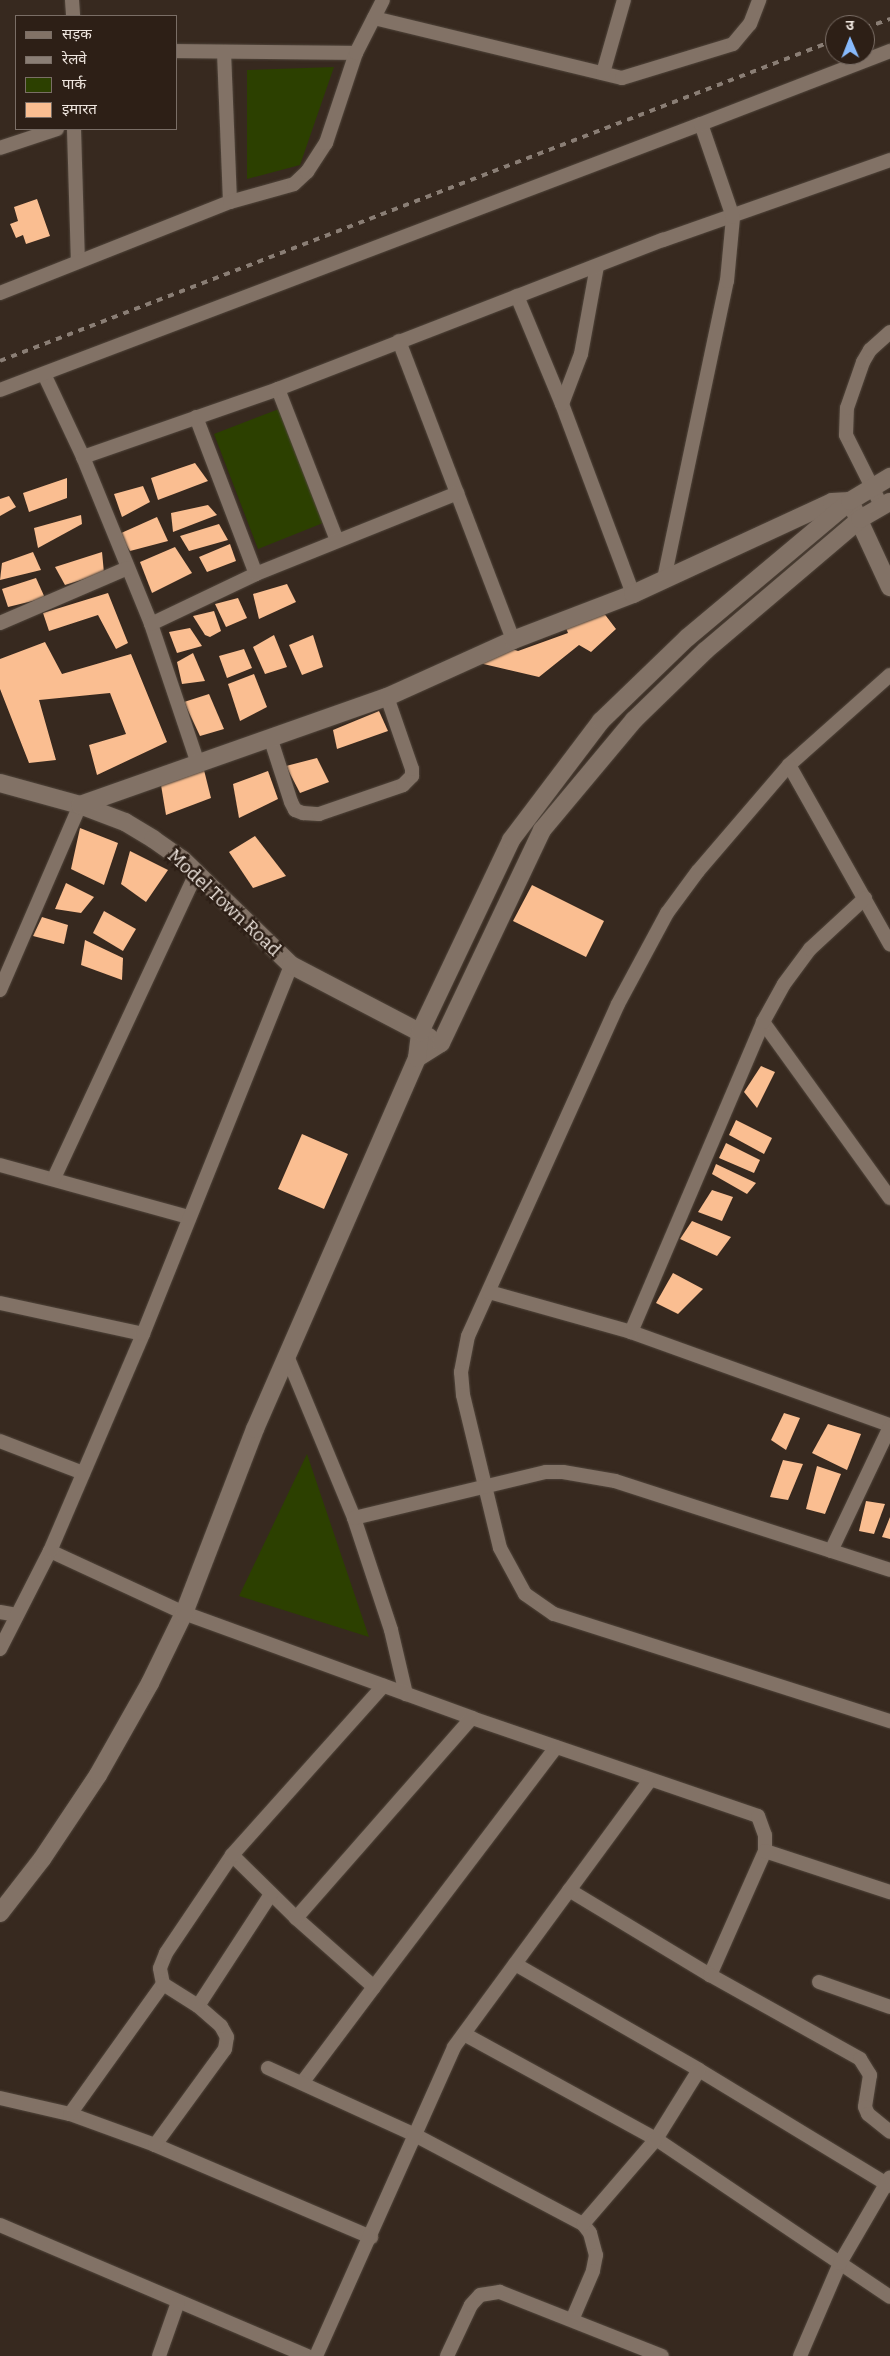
<!DOCTYPE html>
<html>
<head>
<meta charset="utf-8">
<style>
	body { margin:0 }
	#map { position:relative; width:890px; height:2356px; overflow:hidden; background:#37291f; font-family:Bitter,"Noto Sans Devanagari",serif }
	div>[style] { position:absolute }
	[style*='--x'] { left:calc(var(--x)*1px); top:calc(var(--y)*1px); width:calc(var(--w)*1px); rotate:calc(var(--a)*1deg) }
	.green>* { inset:0; background:#2c4000 }
	.building>* { inset:0; background:#fabe91 }
	.roads { filter:drop-shadow(0 0 1px #50453b) drop-shadow(0 0 1px #50453b) }
	.minor>* { height:14px; margin:-7px; padding:0 7px; transform-origin:7px; border-radius:7px; background:#827266 }
	.tertiary>* { height:18px; margin:-9px; padding:0 9px; transform-origin:9px; border-radius:9px; background:#827266 }
	.rail>* { height:4px; margin-top:-2px; transform-origin:0; background:repeating-linear-gradient(90deg,#8a7e75 0 6px,transparent 0 12px) }
	span { translate:-50% -50%; white-space:nowrap; text-align:center; line-height:1.15; -webkit-text-stroke:5px #2d1f16; paint-order:stroke }
	.street-label { font-size:18px; color:#eee5de }
	.legend { position:absolute; left:15px; top:15px; width:162px; height:115px; box-sizing:border-box; background:#2d1f16; border:1px solid #7a6e66; margin:0; padding:6px 9px; list-style:none; font-size:15px; color:#eee5de }
	.legend li { display:flex; align-items:center; gap:10px; height:25px }
	.legend b { width:25px; border:1px solid #7a6e66 }
	.north { position:absolute; left:825px; top:15px; width:50px; height:50px; box-sizing:border-box; background:#2d1f16; border:1px solid #7a6e66; border-radius:50%; rotate:359deg; font-size:14px; font-weight:700; line-height:20px; text-align:center; color:#eee5de }
	.north::after { content:''; display:block; margin:auto; width:18px; height:22px; background:#88bafc; clip-path:polygon(50% 0,100% 100%,50% 72%,0 100%) }
</style>
</head>
<body>
<div id="map">
	<div class="green">
		<i style="clip-path:polygon(334px 67px,300px 165px,247px 179px,247px 70px)"></i>
		<i style="clip-path:polygon(279px 409px,323px 523px,258px 549px,214px 434px)"></i>
		<i style="clip-path:polygon(307px 1454px,369px 1637px,239px 1596px)"></i>
	</div>
	<div class="building">
		<i style="clip-path:polygon(37px 199px,50px 236px,26px 244px,23px 235px,16px 238px,10px 224px,18px 221px,14px 207px)"></i>
		<i style="clip-path:polygon(195px 463px,208px 481px,158px 500px,151px 478px)"></i>
		<i style="clip-path:polygon(67px 478px,67px 498px,29px 512px,23px 493px)"></i>
		<i style="clip-path:polygon(143px 486px,150px 502px,122px 517px,114px 494px)"></i>
		<i style="clip-path:polygon(9px 496px,16px 507px,0 516px,0 499px)"></i>
		<i style="clip-path:polygon(208px 505px,217px 515px,173px 532px,171px 513px)"></i>
		<i style="clip-path:polygon(81px 515px,82px 524px,38px 548px,34px 528px)"></i>
		<i style="clip-path:polygon(157px 517px,168px 541px,130px 551px,119px 534px)"></i>
		<i style="clip-path:polygon(219px 524px,228px 540px,189px 551px,180px 536px)"></i>
		<i style="clip-path:polygon(230px 544px,236px 561px,207px 572px,199px 557px)"></i>
		<i style="clip-path:polygon(175px 547px,192px 573px,152px 593px,140px 562px)"></i>
		<i style="clip-path:polygon(33px 552px,41px 570px,0 580px,2px 563px)"></i>
		<i style="clip-path:polygon(102px 552px,104px 573px,65px 585px,55px 567px)"></i>
		<i style="clip-path:polygon(36px 578px,45px 598px,8px 607px,2px 589px)"></i>
		<i style="clip-path:polygon(287px 584px,296px 602px,259px 619px,253px 594px)"></i>
		<i style="clip-path:polygon(108px 593px,128px 643px,116px 649px,98px 615px,49px 631px,43px 613px)"></i>
		<i style="clip-path:polygon(238px 598px,247px 618px,226px 627px,215px 604px)"></i>
		<i style="clip-path:polygon(214px 611px,221px 631px,210px 637px,205px 635px,193px 616px)"></i>
		<i style="clip-path:polygon(603px 612px,616px 629px,591px 652px,579px 645px,539px 677px,475px 662px,512px 649px,518px 651px,568px 633px,566px 628px)"></i>
		<i style="clip-path:polygon(190px 628px,202px 646px,177px 653px,169px 632px)"></i>
		<i style="clip-path:polygon(274px 635px,287px 667px,265px 674px,253px 647px)"></i>
		<i style="clip-path:polygon(313px 635px,323px 667px,302px 675px,289px 645px)"></i>
		<i style="clip-path:polygon(45px 642px,62px 674px,131px 654px,167px 742px,97px 775px,89px 745px,126px 734px,110px 693px,39px 700px,56px 760px,29px 763px,0 689px,0 659px)"></i>
		<i style="clip-path:polygon(244px 649px,252px 668px,227px 678px,219px 656px)"></i>
		<i style="clip-path:polygon(193px 653px,205px 681px,182px 684px,177px 662px)"></i>
		<i style="clip-path:polygon(254px 674px,267px 707px,240px 721px,228px 684px)"></i>
		<i style="clip-path:polygon(209px 694px,224px 729px,200px 736px,184px 702px)"></i>
		<i style="clip-path:polygon(379px 711px,388px 731px,337px 749px,333px 730px)"></i>
		<i style="clip-path:polygon(317px 758px,329px 782px,300px 793px,286px 766px)"></i>
		<i style="clip-path:polygon(204px 770px,211px 798px,166px 815px,161px 785px)"></i>
		<i style="clip-path:polygon(268px 771px,278px 799px,239px 818px,233px 784px)"></i>
		<i style="clip-path:polygon(80px 828px,118px 843px,104px 885px,71px 869px)"></i>
		<i style="clip-path:polygon(255px 836px,286px 876px,253px 888px,229px 852px)"></i>
		<i style="clip-path:polygon(130px 851px,168px 870px,146px 902px,121px 884px)"></i>
		<i style="clip-path:polygon(66px 883px,94px 897px,81px 913px,55px 909px)"></i>
		<i style="clip-path:polygon(532px 885px,604px 921px,586px 957px,513px 921px)"></i>
		<i style="clip-path:polygon(104px 911px,136px 929px,123px 951px,93px 933px)"></i>
		<i style="clip-path:polygon(42px 917px,68px 925px,64px 944px,33px 936px)"></i>
		<i style="clip-path:polygon(85px 940px,123px 958px,122px 980px,81px 965px)"></i>
		<i style="clip-path:polygon(761px 1066px,775px 1072px,757px 1108px,744px 1092px)"></i>
		<i style="clip-path:polygon(736px 1120px,772px 1138px,764px 1154px,729px 1135px)"></i>
		<i style="clip-path:polygon(302px 1134px,348px 1154px,324px 1209px,278px 1189px)"></i>
		<i style="clip-path:polygon(726px 1143px,760px 1160px,754px 1173px,719px 1158px)"></i>
		<i style="clip-path:polygon(716px 1164px,756px 1183px,747px 1194px,712px 1174px)"></i>
		<i style="clip-path:polygon(712px 1190px,733px 1197px,722px 1221px,698px 1212px)"></i>
		<i style="clip-path:polygon(692px 1221px,731px 1237px,717px 1256px,680px 1239px)"></i>
		<i style="clip-path:polygon(673px 1273px,703px 1289px,678px 1314px,656px 1303px)"></i>
		<i style="clip-path:polygon(784px 1413px,800px 1418px,786px 1450px,771px 1440px)"></i>
		<i style="clip-path:polygon(828px 1424px,861px 1434px,847px 1470px,812px 1453px)"></i>
		<i style="clip-path:polygon(783px 1460px,803px 1464px,788px 1500px,770px 1497px)"></i>
		<i style="clip-path:polygon(817px 1466px,841px 1474px,825px 1514px,806px 1509px)"></i>
		<i style="clip-path:polygon(866px 1501px,885px 1504px,874px 1534px,859px 1531px)"></i>
		<i style="clip-path:polygon(890px 1517px,890px 1539px,882px 1537px)"></i>
	</div>
	<div class="roads">
		<div class="minor">
			<i style="--x:72;--y:0;--w:16;--a:86"></i>
			<i style="--x:374;--y:18;--w:255;--a:13.6"></i>
			<i style="--x:622;--y:78;--w:116;--a:-17"></i>
			<i style="--x:733;--y:44;--w:26;--a:-50"></i>
			<i style="--x:750;--y:24;--w:26;--a:-69"></i>
			<i style="--x:176;--y:51;--w:180;--a:0.6"></i>
			<i style="--x:224;--y:52;--w:150;--a:87.7"></i>
			<i style="--x:603;--y:73;--w:76;--a:-74"></i>
			<i style="--x:74;--y:129;--w:132;--a:88.3"></i>
			<i style="--x:0;--y:148;--w:60;--a:-18.4"></i>
			<i style="--x:0;--y:293;--w:247;--a:-21.6"></i>
			<i style="--x:230;--y:202;--w:66;--a:-15.7"></i>
			<i style="--x:294;--y:184;--w:18;--a:-43"></i>
			<i style="--x:307;--y:172;--w:35;--a:-57"></i>
			<i style="--x:326;--y:143;--w:95;--a:-71.6"></i>
			<i style="--x:356;--y:53;--w:59;--a:-63"></i>
			<i style="--x:517;--y:296;--w:117;--a:67.4"></i>
			<i style="--x:562;--y:404;--w:203;--a:69.5"></i>
			<i style="--x:399;--y:341;--w:320;--a:69.1"></i>
			<i style="--x:44;--y:374;--w:92;--a:64.8"></i>
			<i style="--x:83;--y:457;--w:180;--a:67.8"></i>
			<i style="--x:151;--y:624;--w:145;--a:71.4"></i>
			<i style="--x:278;--y:389;--w:162;--a:68.7"></i>
			<i style="--x:0;--y:390;--w:750;--a:-20.78"></i>
			<i style="--x:562;--y:404;--w:53;--a:-69.2"></i>
			<i style="--x:581;--y:354;--w:89;--a:-79.7"></i>
			<i style="--x:196;--y:417;--w:168;--a:69.1"></i>
			<i style="--x:83;--y:457;--w:207;--a:-19.2"></i>
			<i style="--x:278;--y:389;--w:413;--a:-21.2"></i>
			<i style="--x:663;--y:240;--w:241;--a:-19.4"></i>
			<i style="--x:881;--y:505;--w:78;--a:-116.6"></i>
			<i style="--x:846;--y:435;--w:27;--a:-88"></i>
			<i style="--x:847;--y:408;--w:49;--a:-70.8"></i>
			<i style="--x:863;--y:362;--w:14;--a:-60"></i>
			<i style="--x:870;--y:350;--w:27;--a:-42"></i>
			<i style="--x:664;--y:579;--w:305;--a:-78.1"></i>
			<i style="--x:727;--y:281;--w:64;--a:-84.6"></i>
			<i style="--x:733;--y:217;--w:98;--a:-109"></i>
			<i style="--x:701;--y:124;--w:203;--a:-21.1"></i>
			<i style="--x:0;--y:623;--w:139;--a:-23.3"></i>
			<i style="--x:151;--y:624;--w:116;--a:-25.5"></i>
			<i style="--x:256;--y:574;--w:217;--a:-21.9"></i>
			<i style="--x:890;--y:675;--w:135;--a:138.3"></i>
			<i style="--x:789;--y:765;--w:140;--a:130.6"></i>
			<i style="--x:698;--y:871;--w:52;--a:126.4"></i>
			<i style="--x:667;--y:913;--w:103;--a:118.3"></i>
			<i style="--x:618;--y:1004;--w:364;--a:114.3"></i>
			<i style="--x:468;--y:1336;--w:37;--a:101"></i>
			<i style="--x:461;--y:1372;--w:23;--a:85"></i>
			<i style="--x:463;--y:1395;--w:157;--a:76.4"></i>
			<i style="--x:500;--y:1548;--w:52;--a:61.5"></i>
			<i style="--x:525;--y:1594;--w:35;--a:35"></i>
			<i style="--x:554;--y:1614;--w:353;--a:17.7"></i>
			<i style="--x:271;--y:740;--w:65;--a:72.1"></i>
			<i style="--x:291;--y:802;--w:9;--a:63"></i>
			<i style="--x:295;--y:810;--w:9;--a:21"></i>
			<i style="--x:303;--y:813;--w:16;--a:4"></i>
			<i style="--x:319;--y:814;--w:89;--a:-19"></i>
			<i style="--x:403;--y:785;--w:13;--a:-45"></i>
			<i style="--x:412;--y:776;--w:7;--a:-90"></i>
			<i style="--x:412;--y:769;--w:76;--a:-109.1"></i>
			<i style="--x:789;--y:765;--w:206;--a:60.6"></i>
			<i style="--x:0;--y:990;--w:202;--a:-66.6"></i>
			<i style="--x:763;--y:1022;--w:217;--a:54.2"></i>
			<i style="--x:0;--y:1165;--w:196;--a:15.4"></i>
			<i style="--x:54;--y:1178;--w:336;--a:-65"></i>
			<i style="--x:489;--y:1292;--w:148;--a:15.7"></i>
			<i style="--x:631;--y:1332;--w:275;--a:19.8"></i>
			<i style="--x:0;--y:1303;--w:146;--a:12.2"></i>
			<i style="--x:631;--y:1332;--w:337;--a:-66.9"></i>
			<i style="--x:763;--y:1022;--w:43;--a:-61.1"></i>
			<i style="--x:784;--y:984;--w:44;--a:-53.4"></i>
			<i style="--x:810;--y:949;--w:75;--a:-42.8"></i>
			<i style="--x:287;--y:1356;--w:175;--a:67.5"></i>
			<i style="--x:354;--y:1518;--w:118;--a:71.7"></i>
			<i style="--x:391;--y:1630;--w:66;--a:76.8"></i>
			<i style="--x:0;--y:1441;--w:89;--a:21.1"></i>
			<i style="--x:354;--y:1518;--w:197;--a:-13.5"></i>
			<i style="--x:546;--y:1472;--w:17;--a:0"></i>
			<i style="--x:563;--y:1472;--w:53;--a:9.8"></i>
			<i style="--x:615;--y:1481;--w:289;--a:17.9"></i>
			<i style="--x:50;--y:1551;--w:148;--a:24.8"></i>
			<i style="--x:184;--y:1613;--w:307;--a:20"></i>
			<i style="--x:472;--y:1718;--w:302;--a:18.9"></i>
			<i style="--x:758;--y:1816;--w:20;--a:70"></i>
			<i style="--x:765;--y:1835;--w:16;--a:90"></i>
			<i style="--x:765;--y:1851;--w:136;--a:113.9"></i>
			<i style="--x:831;--y:1551;--w:137;--a:-64.6"></i>
			<i style="--x:0;--y:1612;--w:17;--a:10"></i>
			<i style="--x:0;--y:1649;--w:110;--a:-63"></i>
			<i style="--x:50;--y:1551;--w:236;--a:-66.8"></i>
			<i style="--x:143;--y:1334;--w:398;--a:-68.1"></i>
			<i style="--x:765;--y:1851;--w:132;--a:18.2"></i>
			<i style="--x:232;--y:1855;--w:90;--a:44.5"></i>
			<i style="--x:296;--y:1918;--w:104;--a:41.5"></i>
			<i style="--x:374;--y:1987;--w:120;--a:126.9"></i>
			<i style="--x:569;--y:1890;--w:165;--a:31.1"></i>
			<i style="--x:710;--y:1975;--w:172;--a:29.2"></i>
			<i style="--x:860;--y:2059;--w:19;--a:58"></i>
			<i style="--x:870;--y:2075;--w:32;--a:99"></i>
			<i style="--x:865;--y:2107;--w:8;--a:67"></i>
			<i style="--x:868;--y:2114;--w:28;--a:39"></i>
			<i style="--x:296;--y:1918;--w:266;--a:-48.7"></i>
			<i style="--x:515;--y:1964;--w:212;--a:29.9"></i>
			<i style="--x:699;--y:2070;--w:223;--a:31.3"></i>
			<i style="--x:819;--y:1982;--w:75;--a:19.4"></i>
			<i style="--x:374;--y:1987;--w:301;--a:-52.8"></i>
			<i style="--x:198;--y:2006;--w:134;--a:-56.9"></i>
			<i style="--x:464;--y:2034;--w:219;--a:28.7"></i>
			<i style="--x:656;--y:2139;--w:282;--a:34"></i>
			<i style="--x:268;--y:2068;--w:159;--a:24.5"></i>
			<i style="--x:413;--y:2134;--w:192;--a:27.9"></i>
			<i style="--x:583;--y:2224;--w:11;--a:52"></i>
			<i style="--x:590;--y:2233;--w:23;--a:75"></i>
			<i style="--x:596;--y:2255;--w:16;--a:101"></i>
			<i style="--x:593;--y:2271;--w:53;--a:113.2"></i>
			<i style="--x:0;--y:2098;--w:72;--a:12.9"></i>
			<i style="--x:70;--y:2114;--w:90;--a:20"></i>
			<i style="--x:155;--y:2145;--w:235;--a:23.1"></i>
			<i style="--x:70;--y:2114;--w:160;--a:-54.4"></i>
			<i style="--x:163;--y:1984;--w:16;--a:-101"></i>
			<i style="--x:160;--y:1968;--w:16;--a:-68"></i>
			<i style="--x:166;--y:1953;--w:118;--a:-56"></i>
			<i style="--x:232;--y:1855;--w:227;--a:-48.2"></i>
			<i style="--x:155;--y:2145;--w:119;--a:-53.9"></i>
			<i style="--x:225;--y:2049;--w:12;--a:-81"></i>
			<i style="--x:227;--y:2037;--w:13;--a:-119"></i>
			<i style="--x:221;--y:2026;--w:30;--a:-139"></i>
			<i style="--x:198;--y:2006;--w:41;--a:-147.8"></i>
			<i style="--x:583;--y:2224;--w:112;--a:-49.3"></i>
			<i style="--x:656;--y:2139;--w:81;--a:-58.1"></i>
			<i style="--x:0;--y:2225;--w:334;--a:23.1"></i>
			<i style="--x:159;--y:2356;--w:57;--a:-70.6"></i>
			<i style="--x:316;--y:2356;--w:338;--a:-65.9"></i>
			<i style="--x:454;--y:2047;--w:331;--a:-53.7"></i>
			<i style="--x:447;--y:2356;--w:56;--a:-64.8"></i>
			<i style="--x:471;--y:2305;--w:13;--a:-48"></i>
			<i style="--x:480;--y:2295;--w:20;--a:-9"></i>
			<i style="--x:500;--y:2292;--w:174;--a:21.6"></i>
			<i style="--x:800;--y:2356;--w:101;--a:-66.7"></i>
			<i style="--x:840;--y:2263;--w:99;--a:-59.8"></i>
		</div>
		<div class="tertiary">
			<i style="--x:0;--y:783;--w:83;--a:15.4"></i>
			<i style="--x:80;--y:805;--w:48;--a:20.7"></i>
			<i style="--x:125;--y:822;--w:33;--a:31"></i>
			<i style="--x:153;--y:839;--w:35;--a:35"></i>
			<i style="--x:182;--y:859;--w:152;--a:44.2"></i>
			<i style="--x:291;--y:965;--w:156;--a:27.6"></i>
			<i style="--x:80;--y:805;--w:325;--a:-19.4"></i>
			<i style="--x:387;--y:697;--w:138;--a:-24.3"></i>
			<i style="--x:513;--y:640;--w:129;--a:-21"></i>
			<i style="--x:633;--y:594;--w:219;--a:-24.8"></i>
			<i style="--x:832;--y:502;--w:18;--a:-3"></i>
			<i style="--x:850;--y:501;--w:95;--a:65.1"></i>
			<i style="--x:417;--y:1058;--w:28;--a:-32"></i>
			<i style="--x:441;--y:1043;--w:236;--a:-64.6"></i>
			<i style="--x:542;--y:830;--w:143;--a:-50.1"></i>
			<i style="--x:634;--y:720;--w:99;--a:-44.2"></i>
			<i style="--x:705;--y:651;--w:204;--a:-40.4"></i>
			<i style="--x:860;--y:519;--w:34;--a:-30"></i>
			<i style="--x:0;--y:1913;--w:68;--a:-52.1"></i>
			<i style="--x:42;--y:1859;--w:101;--a:-56.3"></i>
			<i style="--x:98;--y:1775;--w:106;--a:-60.5"></i>
			<i style="--x:150;--y:1683;--w:78;--a:-64.1"></i>
			<i style="--x:184;--y:1613;--w:197;--a:-68.9"></i>
			<i style="--x:255;--y:1429;--w:405;--a:-66.4"></i>
			<i style="--x:417;--y:1058;--w:26;--a:-83"></i>
			<i style="--x:420;--y:1032;--w:212;--a:-64.6"></i>
			<i style="--x:511;--y:840;--w:149;--a:-52.9"></i>
			<i style="--x:601;--y:721;--w:120;--a:-44"></i>
			<i style="--x:687;--y:638;--w:213;--a:-40"></i>
			<i style="--x:850;--y:501;--w:47;--a:-31"></i>
		</div>
	</div>
	<div class="rail">
		<i style="--x:865;--y:28;--w:27;--a:-20"></i>
		<i style="--x:0;--y:361;--w:895;--a:-21.03"></i>
	</div>
	<div class="street-label">
		<span style="left:224px;top:903px;rotate:43deg">Model Town Road</span>
	</div>
	<ul class="legend">
	<li><b style="height:6px;background:#827266"></b>सड़क</li>
	<li><b style="height:6px;background:#8a7e75"></b>रेलवे</li>
	<li><b style="height:14px;background:#2c4000"></b>पार्क</li>
	<li><b style="height:14px;background:#fabe91"></b>इमारत</li>
	</ul>
	<div class="north">उ</div>
</div>
</body>
</html>
